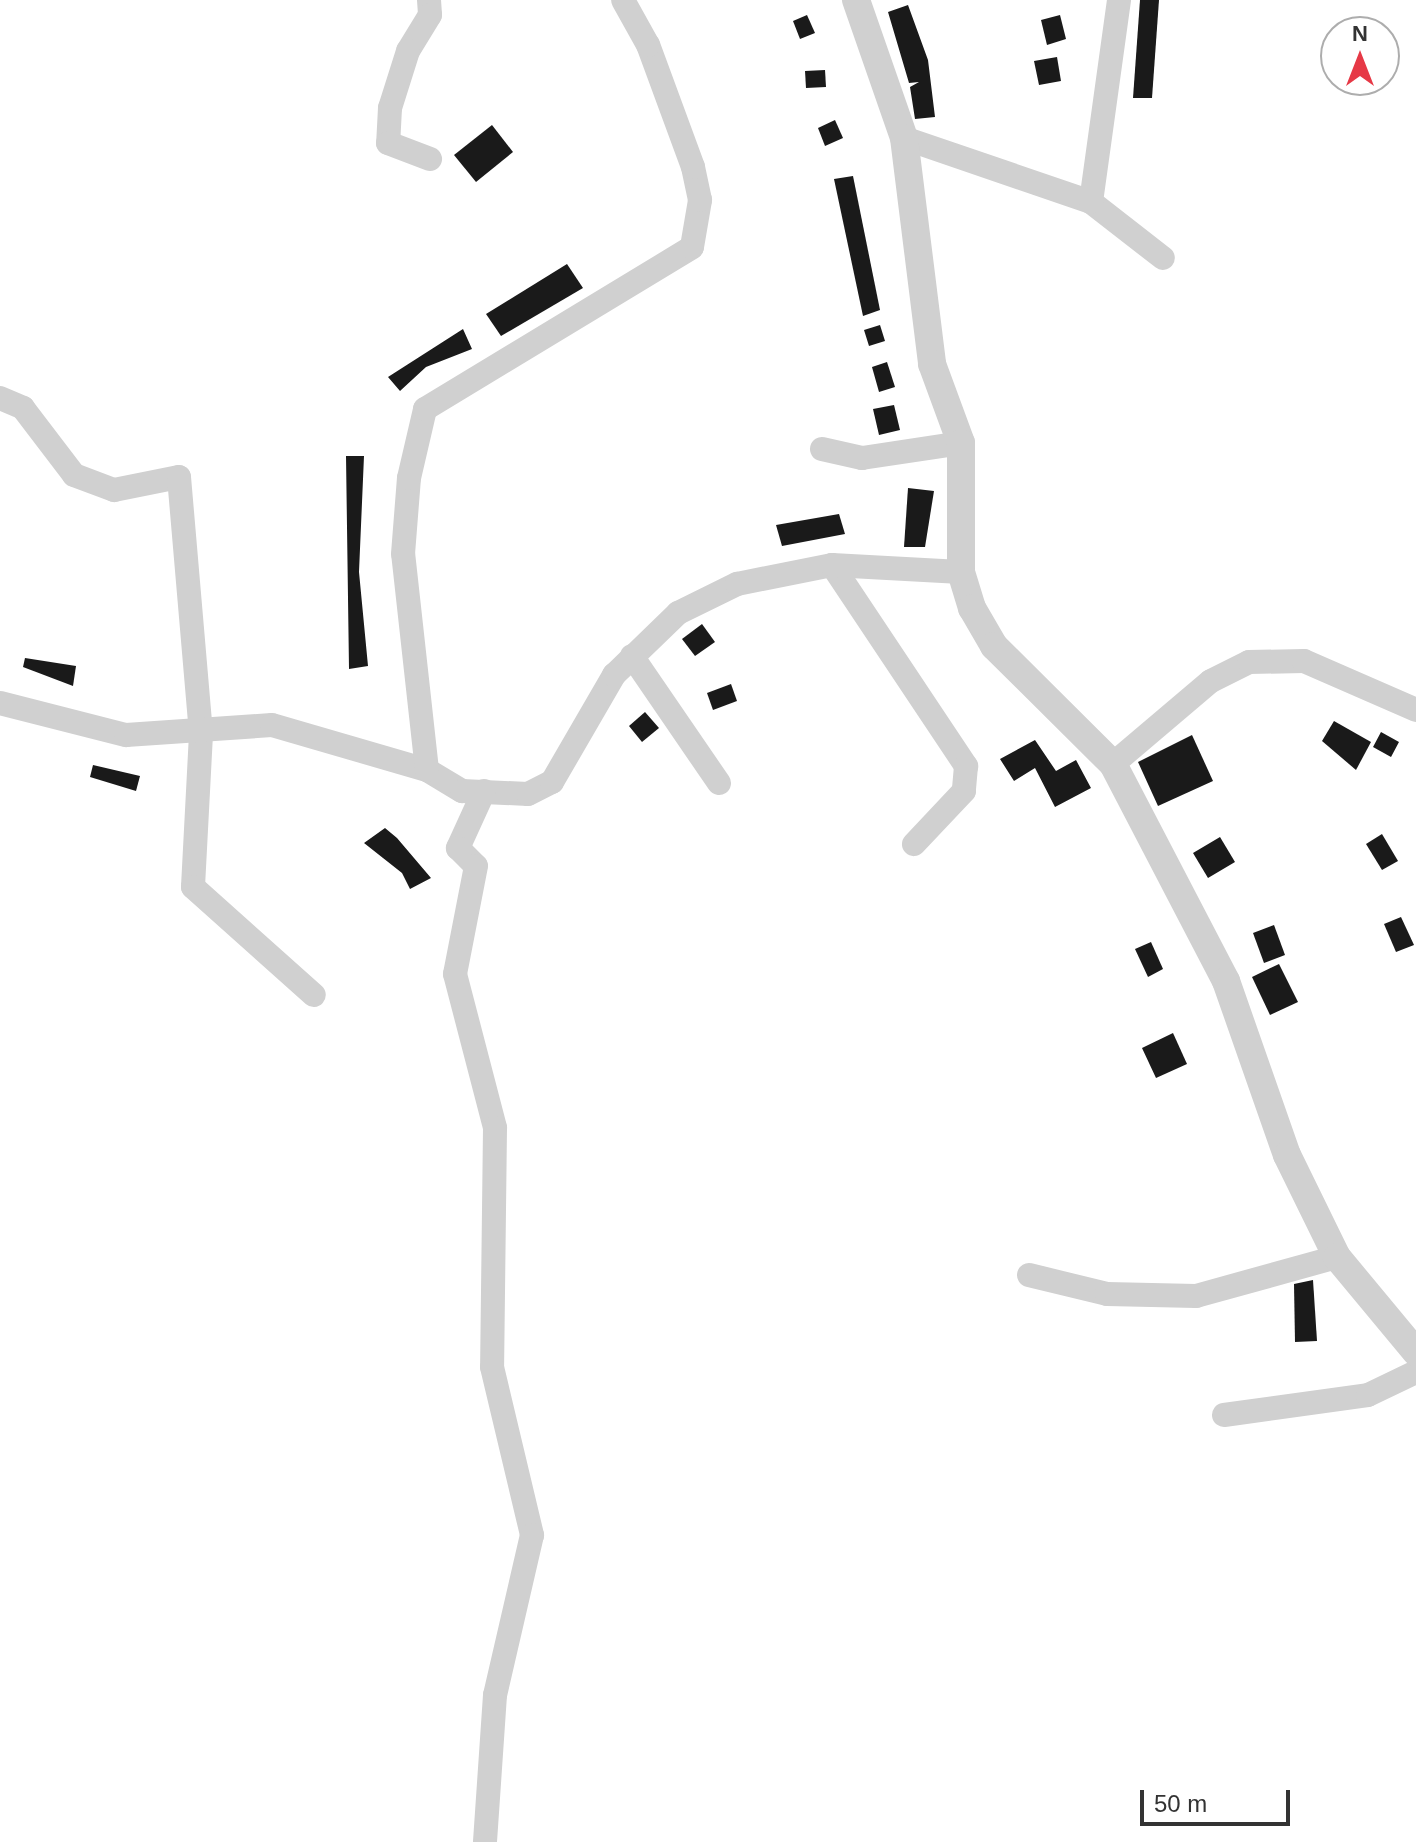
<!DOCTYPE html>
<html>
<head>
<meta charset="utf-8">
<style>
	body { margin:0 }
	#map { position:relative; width:1416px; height:1842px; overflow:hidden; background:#fff; font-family:Arial,sans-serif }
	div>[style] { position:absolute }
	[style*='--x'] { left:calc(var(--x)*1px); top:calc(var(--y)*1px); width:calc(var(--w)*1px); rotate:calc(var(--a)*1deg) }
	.building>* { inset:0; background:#1a1a1a }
	.minor>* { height:24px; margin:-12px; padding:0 12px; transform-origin:12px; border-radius:12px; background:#d0d0d0 }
	.tertiary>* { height:28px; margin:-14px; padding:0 14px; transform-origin:14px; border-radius:14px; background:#d0d0d0 }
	span { translate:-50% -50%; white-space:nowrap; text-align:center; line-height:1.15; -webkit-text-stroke:8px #fff; paint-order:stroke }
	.north { position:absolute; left:1320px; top:16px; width:80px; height:80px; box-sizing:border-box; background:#fff; border:2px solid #adadad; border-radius:50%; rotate:0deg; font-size:22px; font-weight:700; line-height:32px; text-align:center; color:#333 }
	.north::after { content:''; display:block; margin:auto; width:28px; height:36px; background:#e63946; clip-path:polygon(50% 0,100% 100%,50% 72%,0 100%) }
	.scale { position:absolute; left:1140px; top:1790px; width:150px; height:36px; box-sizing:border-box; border:4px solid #333; border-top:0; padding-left:10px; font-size:24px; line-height:28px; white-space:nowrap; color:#333; -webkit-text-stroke:6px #fff; paint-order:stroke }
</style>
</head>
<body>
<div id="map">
	<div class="building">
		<i style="clip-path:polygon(1140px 0,1159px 0,1152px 98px,1133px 98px)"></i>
		<i style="clip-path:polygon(908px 5px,928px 60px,935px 117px,915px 119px,910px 87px,919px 82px,909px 83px,888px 12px)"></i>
		<i style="clip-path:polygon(807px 15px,815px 33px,800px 39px,793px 21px)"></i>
		<i style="clip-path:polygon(1060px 15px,1066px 39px,1047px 45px,1041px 20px)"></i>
		<i style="clip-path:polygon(1057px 57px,1061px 81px,1039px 85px,1034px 61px)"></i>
		<i style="clip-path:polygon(825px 70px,826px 87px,806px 88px,805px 71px)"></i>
		<i style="clip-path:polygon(835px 120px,843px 138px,825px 146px,818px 128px)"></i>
		<i style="clip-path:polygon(492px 125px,513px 152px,476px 182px,454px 155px)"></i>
		<i style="clip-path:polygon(853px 176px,880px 310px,863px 316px,834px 179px)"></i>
		<i style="clip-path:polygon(567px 264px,583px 288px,501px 336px,486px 314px)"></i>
		<i style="clip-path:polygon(880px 325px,885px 341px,869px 346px,864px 330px)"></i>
		<i style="clip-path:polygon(463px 329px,472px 349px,426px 367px,400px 391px,388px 377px)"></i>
		<i style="clip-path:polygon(887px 362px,895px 387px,879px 392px,872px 367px)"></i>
		<i style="clip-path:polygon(894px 405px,900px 430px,879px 435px,873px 409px)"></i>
		<i style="clip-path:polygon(346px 456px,364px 456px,359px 572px,368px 666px,349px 669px)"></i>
		<i style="clip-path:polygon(908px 488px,934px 491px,925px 547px,904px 547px)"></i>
		<i style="clip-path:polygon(839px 514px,845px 534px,782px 546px,776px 525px)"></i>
		<i style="clip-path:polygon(702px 624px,715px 642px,695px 656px,682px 639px)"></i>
		<i style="clip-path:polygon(25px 658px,76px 666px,73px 686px,23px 667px)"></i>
		<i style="clip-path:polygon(731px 684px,737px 701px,713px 710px,707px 693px)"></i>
		<i style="clip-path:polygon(645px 712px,659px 728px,642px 742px,629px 726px)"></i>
		<i style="clip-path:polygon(1334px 721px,1371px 742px,1356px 770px,1322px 741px)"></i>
		<i style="clip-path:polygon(1381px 732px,1399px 742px,1391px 757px,1373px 747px)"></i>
		<i style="clip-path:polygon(1192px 735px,1213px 781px,1158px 806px,1138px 762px)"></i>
		<i style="clip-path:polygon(1035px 740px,1056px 771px,1076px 760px,1091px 788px,1055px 807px,1035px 768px,1014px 781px,1000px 759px)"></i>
		<i style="clip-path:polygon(93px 765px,140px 776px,136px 791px,90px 777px)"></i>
		<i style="clip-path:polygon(385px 828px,397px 838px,431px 878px,410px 889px,402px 873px,364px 843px)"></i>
		<i style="clip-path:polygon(1382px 834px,1398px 861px,1382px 870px,1366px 844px)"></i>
		<i style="clip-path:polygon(1220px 837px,1235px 862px,1208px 878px,1193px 853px)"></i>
		<i style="clip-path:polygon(1401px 917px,1414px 945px,1396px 952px,1384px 924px)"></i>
		<i style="clip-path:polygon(1274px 925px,1285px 955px,1264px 963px,1253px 933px)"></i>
		<i style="clip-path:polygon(1151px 942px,1163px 969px,1148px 977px,1135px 949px)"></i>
		<i style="clip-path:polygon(1279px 964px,1298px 1002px,1270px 1015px,1252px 977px)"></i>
		<i style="clip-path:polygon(1173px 1033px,1187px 1064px,1156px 1078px,1142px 1048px)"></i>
		<i style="clip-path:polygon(1313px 1280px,1317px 1341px,1295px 1342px,1294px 1284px)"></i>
	</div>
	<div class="minor">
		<i style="--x:429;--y:0;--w:15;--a:86"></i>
		<i style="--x:430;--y:15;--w:42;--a:121.4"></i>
		<i style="--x:408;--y:51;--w:60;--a:107.5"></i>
		<i style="--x:390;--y:108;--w:35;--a:93"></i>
		<i style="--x:388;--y:143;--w:45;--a:20.9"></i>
		<i style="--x:904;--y:138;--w:198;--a:18.9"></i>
		<i style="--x:1091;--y:202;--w:91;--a:37.9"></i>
		<i style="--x:1091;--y:202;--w:204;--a:-82.1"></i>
		<i style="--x:0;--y:398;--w:25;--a:23"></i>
		<i style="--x:23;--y:408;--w:84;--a:52.7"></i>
		<i style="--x:74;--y:475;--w:43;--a:20.6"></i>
		<i style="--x:114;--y:490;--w:66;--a:-11.3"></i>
		<i style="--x:179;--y:477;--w:258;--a:85.1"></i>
		<i style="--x:201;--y:734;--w:153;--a:93"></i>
		<i style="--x:193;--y:887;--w:162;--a:41.8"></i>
		<i style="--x:822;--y:449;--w:41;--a:12.7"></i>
		<i style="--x:862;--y:458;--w:100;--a:-8.6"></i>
		<i style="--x:832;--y:565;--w:242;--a:56.3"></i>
		<i style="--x:966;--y:766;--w:25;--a:95"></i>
		<i style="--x:964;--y:791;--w:73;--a:133.3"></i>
		<i style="--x:632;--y:656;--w:154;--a:55.6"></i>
		<i style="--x:0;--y:703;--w:130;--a:14.3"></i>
		<i style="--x:126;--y:735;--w:146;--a:-3.9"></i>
		<i style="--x:272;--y:725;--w:161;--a:16.2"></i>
		<i style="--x:427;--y:770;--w:41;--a:31"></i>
		<i style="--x:462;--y:791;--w:66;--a:2.6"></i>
		<i style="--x:528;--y:794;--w:27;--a:-27"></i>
		<i style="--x:552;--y:782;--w:124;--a:-59.9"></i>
		<i style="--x:614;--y:675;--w:89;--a:-44.1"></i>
		<i style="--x:678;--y:613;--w:66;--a:-26.2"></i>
		<i style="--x:737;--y:584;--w:97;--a:-11.3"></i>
		<i style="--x:832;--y:565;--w:129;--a:3.1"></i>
		<i style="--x:1113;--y:764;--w:128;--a:-40.3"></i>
		<i style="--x:1211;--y:681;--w:42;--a:-26.6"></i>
		<i style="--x:1249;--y:662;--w:55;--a:-1"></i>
		<i style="--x:1304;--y:661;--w:122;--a:23.6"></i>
		<i style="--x:427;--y:770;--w:217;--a:-96.3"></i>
		<i style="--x:403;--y:554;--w:76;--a:-85.5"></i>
		<i style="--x:409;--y:478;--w:71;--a:-76.9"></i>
		<i style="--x:425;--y:409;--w:312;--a:-31.2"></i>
		<i style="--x:692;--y:247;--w:48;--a:-80.3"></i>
		<i style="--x:700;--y:200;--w:34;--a:-102"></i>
		<i style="--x:693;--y:167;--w:130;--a:-110.2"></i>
		<i style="--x:648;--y:45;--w:51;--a:-119.1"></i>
		<i style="--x:484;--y:791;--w:63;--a:114.5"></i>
		<i style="--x:458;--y:848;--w:25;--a:45"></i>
		<i style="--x:476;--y:866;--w:110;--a:101"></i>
		<i style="--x:455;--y:974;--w:159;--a:75.4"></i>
		<i style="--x:495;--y:1128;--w:239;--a:90.7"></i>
		<i style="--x:492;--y:1367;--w:173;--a:76.6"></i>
		<i style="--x:532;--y:1535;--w:164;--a:103"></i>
		<i style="--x:495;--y:1695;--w:147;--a:93.9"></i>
		<i style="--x:1029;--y:1275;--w:80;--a:13.7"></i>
		<i style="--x:1107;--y:1294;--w:89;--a:1.3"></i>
		<i style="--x:1196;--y:1296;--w:146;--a:-15.5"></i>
		<i style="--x:1224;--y:1415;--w:145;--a:-7.9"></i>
		<i style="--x:1368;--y:1395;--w:53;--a:-25.6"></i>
	</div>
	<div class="tertiary">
		<i style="--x:856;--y:0;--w:146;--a:70.8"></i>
		<i style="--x:904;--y:138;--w:228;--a:82.9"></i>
		<i style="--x:932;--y:364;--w:84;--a:69.8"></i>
		<i style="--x:961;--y:443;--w:129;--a:90"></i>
		<i style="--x:961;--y:572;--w:38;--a:73"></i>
		<i style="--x:972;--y:608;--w:44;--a:59.9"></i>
		<i style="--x:994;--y:646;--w:168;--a:44.8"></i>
		<i style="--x:1113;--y:764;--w:245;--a:62.5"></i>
		<i style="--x:1226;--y:981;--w:184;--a:70.7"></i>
		<i style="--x:1287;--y:1155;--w:114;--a:63.9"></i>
		<i style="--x:1337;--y:1257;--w:124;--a:50.3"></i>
	</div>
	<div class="north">N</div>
	<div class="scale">50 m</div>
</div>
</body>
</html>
